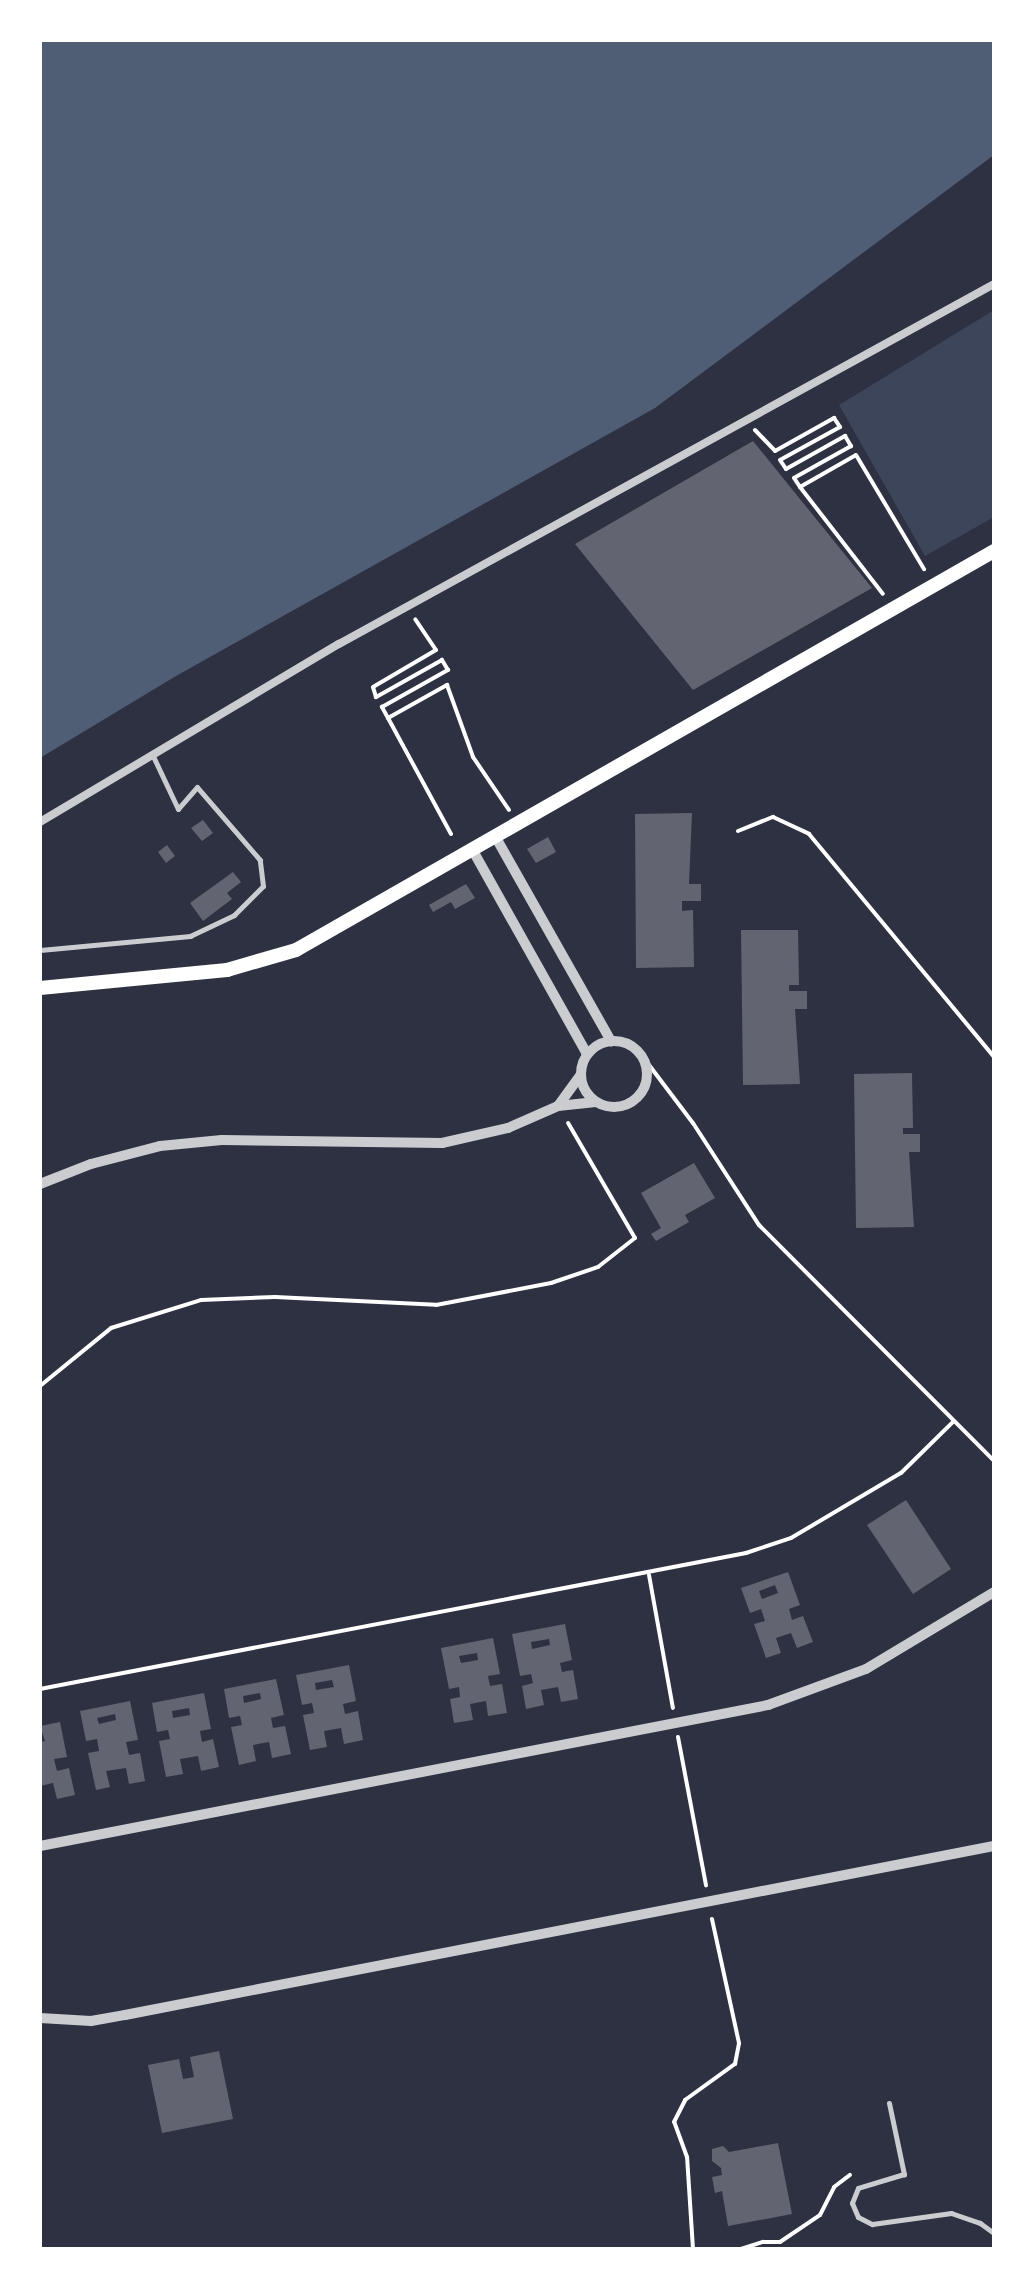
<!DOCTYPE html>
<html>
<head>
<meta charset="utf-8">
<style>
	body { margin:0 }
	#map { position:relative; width:1034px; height:2289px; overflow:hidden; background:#2d3142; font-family:"Open Sans",sans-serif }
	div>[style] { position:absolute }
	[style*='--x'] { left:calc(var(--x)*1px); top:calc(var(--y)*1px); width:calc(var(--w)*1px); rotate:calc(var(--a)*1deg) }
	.green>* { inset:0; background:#3c4559 }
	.water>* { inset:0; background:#4f5d75 }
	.building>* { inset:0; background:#626471 }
	.path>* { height:4px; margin:-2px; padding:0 2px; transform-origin:2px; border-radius:2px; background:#fff }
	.service>* { height:5px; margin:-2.5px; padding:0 2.5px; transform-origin:2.5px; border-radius:2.5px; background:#caccd0 }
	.pedestrian>* { height:8px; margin:-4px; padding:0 4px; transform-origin:4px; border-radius:4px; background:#caccd0 }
	.minor>* { height:10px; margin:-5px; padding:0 5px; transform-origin:5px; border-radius:5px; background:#caccd0 }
	.minor>.ring { margin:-5px; padding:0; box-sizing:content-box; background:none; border:10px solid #caccd0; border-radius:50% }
	.secondary>* { height:14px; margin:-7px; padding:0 7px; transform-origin:7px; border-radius:7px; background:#fff }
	span { translate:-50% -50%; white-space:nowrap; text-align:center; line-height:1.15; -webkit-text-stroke:10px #fff; paint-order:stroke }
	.frame { position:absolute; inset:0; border:42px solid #fff; pointer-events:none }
</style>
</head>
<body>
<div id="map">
	<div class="green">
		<i style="clip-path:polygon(994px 310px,994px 517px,925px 556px,839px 405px)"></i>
	</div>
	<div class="water">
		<i style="clip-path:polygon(40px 40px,994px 40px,994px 155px,655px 408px,176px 676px,40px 758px)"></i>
	</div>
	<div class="building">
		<i style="clip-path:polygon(753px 441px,872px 588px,693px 690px,575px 544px)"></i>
		<i style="clip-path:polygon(692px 813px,689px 884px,701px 884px,701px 901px,682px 901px,682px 911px,693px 910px,694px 967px,636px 968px,635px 814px)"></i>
		<i style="clip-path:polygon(203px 820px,213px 833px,202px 841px,191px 828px)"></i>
		<i style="clip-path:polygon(548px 837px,556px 852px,536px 863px,527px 849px)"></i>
		<i style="clip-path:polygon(167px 845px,175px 856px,166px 863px,158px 852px)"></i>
		<i style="clip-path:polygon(233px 872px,241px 882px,227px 893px,232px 899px,203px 921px,190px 903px)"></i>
		<i style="clip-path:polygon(466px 884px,475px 898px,455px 909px,451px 902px,433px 912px,429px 905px)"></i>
		<i style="clip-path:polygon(741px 930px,798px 930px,799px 985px,789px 985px,789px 991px,807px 991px,807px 1009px,795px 1009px,800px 1084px,743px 1085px)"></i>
		<i style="clip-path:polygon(912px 1073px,913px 1128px,903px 1128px,903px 1134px,920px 1134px,920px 1152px,909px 1152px,914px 1227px,856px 1228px,854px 1074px)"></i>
		<i style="clip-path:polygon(694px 1163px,715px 1198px,685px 1215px,689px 1222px,656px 1241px,651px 1234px,661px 1228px,641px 1193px)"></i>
		<i style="clip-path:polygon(906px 1500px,951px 1569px,913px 1594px,867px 1525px)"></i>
		<i style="clip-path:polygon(evenodd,788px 1572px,800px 1605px,789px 1609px,792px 1620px,803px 1616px,813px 1642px,797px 1648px,791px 1633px,776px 1638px,781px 1653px,766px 1658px,754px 1624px,765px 1621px,761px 1609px,750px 1613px,741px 1588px,788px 1572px,775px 1585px,778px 1593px,762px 1599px,759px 1591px,775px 1585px)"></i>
		<i style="clip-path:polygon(evenodd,565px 1624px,572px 1660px,560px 1663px,562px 1672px,573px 1670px,578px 1699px,561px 1702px,558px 1687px,541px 1690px,544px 1705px,526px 1709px,522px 1686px,533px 1683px,531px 1674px,520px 1676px,512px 1634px,565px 1624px,549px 1639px,550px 1645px,532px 1649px,531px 1642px,549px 1639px)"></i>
		<i style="clip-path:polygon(evenodd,493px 1638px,500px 1674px,488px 1676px,490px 1686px,502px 1684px,507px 1713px,488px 1716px,486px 1701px,470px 1704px,473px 1720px,454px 1723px,450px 1699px,460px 1697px,459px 1687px,449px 1689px,441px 1648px,493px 1638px,477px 1653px,478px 1660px,461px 1663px,459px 1656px,477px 1653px)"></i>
		<i style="clip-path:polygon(evenodd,349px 1665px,356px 1701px,343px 1704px,345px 1714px,358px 1711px,363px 1740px,344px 1744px,341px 1728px,324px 1731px,327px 1747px,310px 1750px,303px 1715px,314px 1713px,312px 1703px,302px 1705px,296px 1675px,349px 1665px,332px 1680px,334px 1687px,316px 1690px,315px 1683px,332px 1680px)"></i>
		<i style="clip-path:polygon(evenodd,276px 1679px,284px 1715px,271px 1718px,273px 1728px,285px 1726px,291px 1754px,272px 1758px,269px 1742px,253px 1745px,256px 1761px,239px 1765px,231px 1727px,242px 1725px,240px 1716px,229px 1718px,224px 1689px,276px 1679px,260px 1693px,261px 1699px,244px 1703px,243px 1696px,260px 1693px)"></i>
		<i style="clip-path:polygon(evenodd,204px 1693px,211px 1729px,200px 1731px,202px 1742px,213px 1739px,219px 1767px,201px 1771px,198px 1756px,180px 1759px,183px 1774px,166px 1777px,159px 1741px,170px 1739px,168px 1730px,157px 1732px,152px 1703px,204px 1693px,189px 1708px,190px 1715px,173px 1718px,172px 1711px,189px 1708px)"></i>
		<i style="clip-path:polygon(evenodd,130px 1701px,138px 1740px,126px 1742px,129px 1755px,140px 1753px,145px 1781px,129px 1784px,126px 1768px,106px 1771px,110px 1787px,96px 1790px,88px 1753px,99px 1751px,97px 1739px,86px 1741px,80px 1711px,130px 1701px,115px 1714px,116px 1720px,99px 1724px,97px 1718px,115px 1714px)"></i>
		<i style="clip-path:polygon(60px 1722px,67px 1757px,54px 1759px,57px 1771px,69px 1768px,75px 1795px,57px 1799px,53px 1783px,40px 1786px,40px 1742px,45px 1741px,40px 1726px)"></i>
		<i style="clip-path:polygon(219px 2051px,233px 2119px,162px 2133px,148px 2065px,179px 2059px,183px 2079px,189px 2078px,194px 2077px,190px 2057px)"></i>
		<i style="clip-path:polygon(778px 2143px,792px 2214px,728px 2226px,722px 2191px,715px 2193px,712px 2177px,722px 2175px,721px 2168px,712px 2161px,712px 2149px,723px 2146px,729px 2152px)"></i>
	</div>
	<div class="path">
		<i style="--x:755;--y:430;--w:29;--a:46"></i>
		<i style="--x:775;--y:451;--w:68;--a:-29.2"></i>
		<i style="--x:834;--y:418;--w:11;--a:56"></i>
		<i style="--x:840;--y:427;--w:68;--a:151.2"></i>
		<i style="--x:780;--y:460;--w:11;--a:56"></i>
		<i style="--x:786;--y:469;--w:68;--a:-29.2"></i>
		<i style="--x:845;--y:436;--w:12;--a:59"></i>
		<i style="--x:851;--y:446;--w:65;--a:150.7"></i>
		<i style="--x:794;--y:478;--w:11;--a:56"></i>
		<i style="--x:800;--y:487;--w:64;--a:-29.7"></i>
		<i style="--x:856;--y:455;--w:133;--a:59.2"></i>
		<i style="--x:800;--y:487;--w:135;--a:52.2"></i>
		<i style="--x:388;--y:718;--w:13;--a:-119"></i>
		<i style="--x:382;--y:707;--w:76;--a:-29.3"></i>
		<i style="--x:448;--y:670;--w:12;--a:-121"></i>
		<i style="--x:442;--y:660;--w:76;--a:150.7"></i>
		<i style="--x:376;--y:697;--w:10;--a:-107"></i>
		<i style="--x:373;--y:687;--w:73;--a:-30.4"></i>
		<i style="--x:436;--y:650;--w:37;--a:-124"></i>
		<i style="--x:738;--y:831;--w:38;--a:-22"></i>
		<i style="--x:773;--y:817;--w:40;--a:25"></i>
		<i style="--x:809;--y:834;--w:290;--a:50.3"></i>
		<i style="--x:451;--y:834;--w:132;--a:-118.5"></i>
		<i style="--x:388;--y:718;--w:68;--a:-29.2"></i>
		<i style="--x:447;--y:685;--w:77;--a:70.1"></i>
		<i style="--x:473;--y:757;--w:64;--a:55.8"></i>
		<i style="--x:643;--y:1057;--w:83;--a:52.9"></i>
		<i style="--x:693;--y:1123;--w:121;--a:57.1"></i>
		<i style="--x:759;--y:1225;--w:333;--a:45.1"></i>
		<i style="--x:40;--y:1386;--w:92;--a:-39.2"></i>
		<i style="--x:111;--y:1328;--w:94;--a:-17.3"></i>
		<i style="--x:201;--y:1300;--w:74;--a:-2.3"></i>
		<i style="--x:275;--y:1297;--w:161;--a:2.8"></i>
		<i style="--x:436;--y:1305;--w:117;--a:-10.8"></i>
		<i style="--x:551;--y:1283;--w:50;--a:-18.8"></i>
		<i style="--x:598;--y:1267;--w:47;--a:-38.1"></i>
		<i style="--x:635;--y:1238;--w:133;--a:-120.2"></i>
		<i style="--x:649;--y:1575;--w:135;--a:79.8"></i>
		<i style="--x:40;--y:1689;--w:719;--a:-10.9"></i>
		<i style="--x:746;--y:1553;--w:47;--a:-18.4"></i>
		<i style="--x:791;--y:1538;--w:128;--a:-30.6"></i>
		<i style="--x:901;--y:1473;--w:74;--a:-44.5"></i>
		<i style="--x:678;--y:1737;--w:151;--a:79.3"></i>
		<i style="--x:693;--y:2249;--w:92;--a:-93.7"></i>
		<i style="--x:687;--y:2157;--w:37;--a:-110"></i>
		<i style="--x:674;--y:2122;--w:25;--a:-63"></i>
		<i style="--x:685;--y:2100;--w:62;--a:-35.8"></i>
		<i style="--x:735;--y:2064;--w:21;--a:-79"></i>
		<i style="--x:739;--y:2043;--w:127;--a:-102.3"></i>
		<i style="--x:741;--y:2249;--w:23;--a:-18"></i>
		<i style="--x:763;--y:2242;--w:17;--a:0"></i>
		<i style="--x:780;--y:2242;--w:48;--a:-34"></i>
		<i style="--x:820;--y:2215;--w:31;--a:-63"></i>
		<i style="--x:834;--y:2187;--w:20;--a:-37"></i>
	</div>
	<div class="service">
		<i style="--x:40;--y:950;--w:151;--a:-5.3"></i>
		<i style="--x:190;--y:936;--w:49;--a:-25.5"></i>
		<i style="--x:234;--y:915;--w:41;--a:-45"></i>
		<i style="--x:263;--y:886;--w:26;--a:-97"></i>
		<i style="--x:260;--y:860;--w:96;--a:-130.8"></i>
		<i style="--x:197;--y:787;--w:29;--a:131"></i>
		<i style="--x:178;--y:809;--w:59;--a:-115.3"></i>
		<i style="--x:889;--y:2103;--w:73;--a:78.1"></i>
		<i style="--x:904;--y:2174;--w:48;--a:163.1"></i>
		<i style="--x:858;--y:2188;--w:16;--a:112"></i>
		<i style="--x:852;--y:2203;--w:15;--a:67"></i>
		<i style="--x:858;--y:2217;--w:16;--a:27"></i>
		<i style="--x:872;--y:2224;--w:80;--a:-7.9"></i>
		<i style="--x:951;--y:2213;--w:31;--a:19"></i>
		<i style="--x:980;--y:2223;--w:17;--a:36"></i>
	</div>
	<div class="pedestrian">
		<i style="--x:40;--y:822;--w:348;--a:-30.8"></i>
		<i style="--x:339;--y:644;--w:747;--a:-28.79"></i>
	</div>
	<div class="minor">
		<i style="--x:495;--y:836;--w:236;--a:60.5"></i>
		<i style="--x:472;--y:849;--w:235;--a:60.7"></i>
		<i class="ring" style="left:581px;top:1041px;width:56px;height:56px"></i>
		<i style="--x:558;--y:1106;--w:39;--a:-54"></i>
		<i style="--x:40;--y:1184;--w:55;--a:-21.4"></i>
		<i style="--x:91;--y:1164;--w:71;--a:-14.6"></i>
		<i style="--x:160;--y:1146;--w:62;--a:-5.5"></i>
		<i style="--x:222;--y:1140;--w:220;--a:0.8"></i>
		<i style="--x:442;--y:1143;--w:68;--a:-12.8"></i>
		<i style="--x:508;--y:1128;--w:55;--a:-23.7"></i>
		<i style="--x:558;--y:1106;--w:38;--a:-6"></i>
		<i style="--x:40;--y:1846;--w:742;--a:-10.96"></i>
		<i style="--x:768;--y:1705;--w:104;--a:-20.2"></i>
		<i style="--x:866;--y:1669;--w:149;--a:-31"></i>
		<i style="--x:40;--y:2018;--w:51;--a:3.4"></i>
		<i style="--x:91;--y:2021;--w:35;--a:-10"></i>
		<i style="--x:125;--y:2015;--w:885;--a:-11.01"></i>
	</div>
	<div class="secondary">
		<i style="--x:40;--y:988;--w:188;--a:-5.5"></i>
		<i style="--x:227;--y:970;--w:72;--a:-16.2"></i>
		<i style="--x:296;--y:950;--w:804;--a:-29.75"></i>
	</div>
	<div class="frame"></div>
</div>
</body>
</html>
